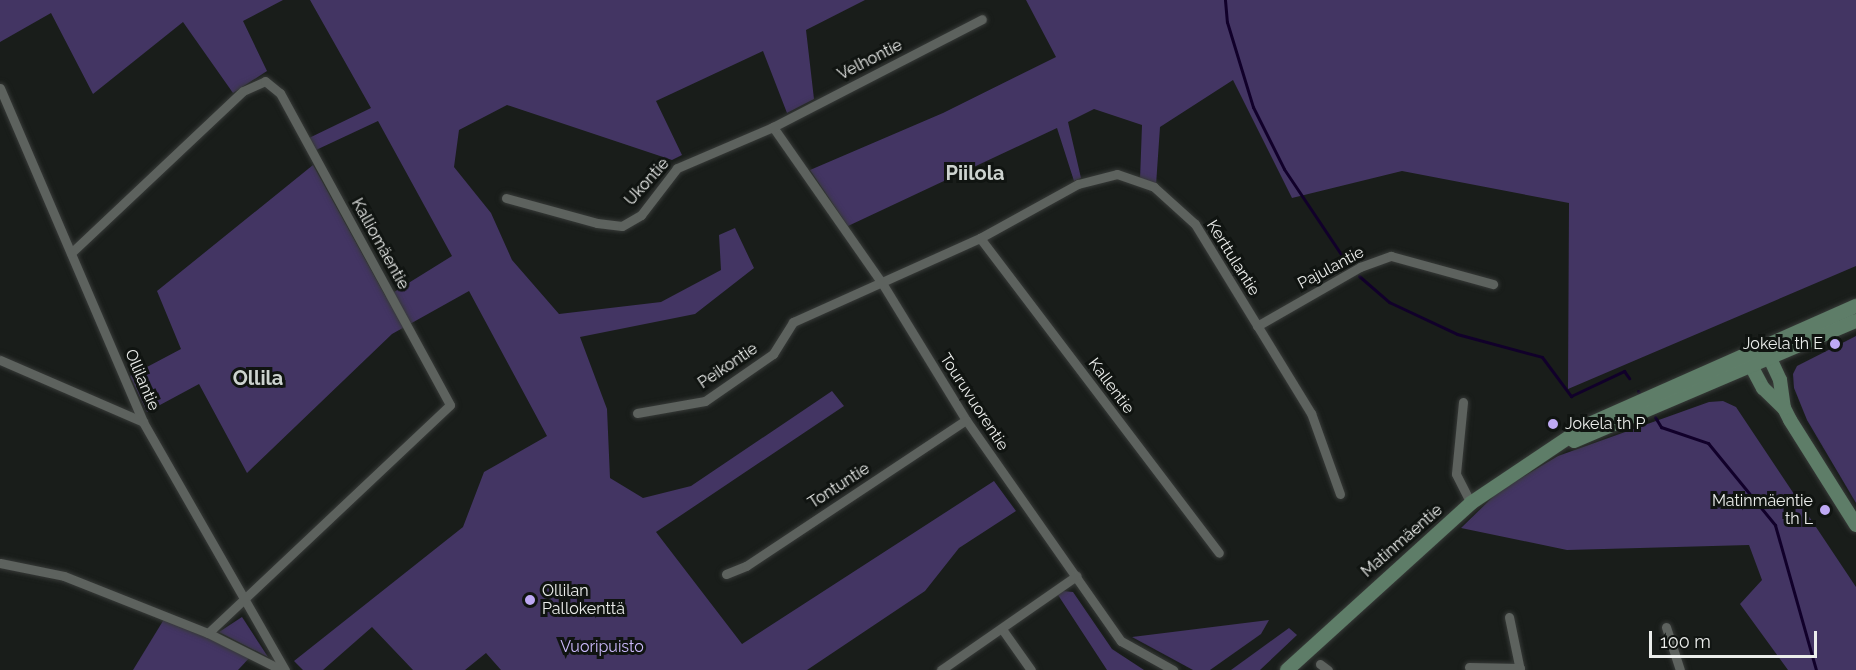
<!DOCTYPE html>
<html>
<head>
<meta charset="utf-8">
<style>
	body { margin:0 }
	#map { position:relative; width:1856px; height:670px; overflow:hidden; background:#191d1a; font-family:Raleway,sans-serif }
	div>[style] { position:absolute }
	[style*='--x'] { left:calc(var(--x)*1px); top:calc(var(--y)*1px); width:calc(var(--w)*1px); rotate:calc(var(--a)*1deg) }
	.green>* { inset:0; background:#433563 }
	.stream>* { height:3px; margin:-1.5px; padding:0 1.5px; transform-origin:1.5px; border-radius:1.5px; background:#11002a }
	.roads { filter:drop-shadow(0 0 2px #373a38) drop-shadow(0 0 2px #373a38) }
	.street>* { height:9px; margin:-4.5px; padding:0 4.5px; transform-origin:4.5px; border-radius:4.5px; background:#5d625e }
	.secondary>* { height:14px; margin:-7px; padding:0 7px; transform-origin:7px; border-radius:7px; background:#5e7d68 }
	.dots>* { width:16px; height:16px; translate:-50% -50%; box-sizing:border-box; border:3px solid #101411; border-radius:50% }
	span { translate:-50% -50%; white-space:nowrap; text-align:center; line-height:1.15; -webkit-text-stroke:6px #101411; paint-order:stroke }
	.street-label { font-size:16px; color:#ebedeb }
	.poi-label { font-size:16px; color:#ebedeb }
	.right { translate:-100% -50%; text-align:right }
	.left { translate:0 -50%; text-align:left }
	.park-label { font-size:16px; color:#cbb9fb }
	.quarter-label { font-size:20px; color:#cdd3cf; font-weight:700 }
	.scale { position:absolute; left:1649px; top:631px; width:168px; height:27px; box-sizing:border-box; border:3px solid #ebedeb; border-top:0; padding-left:8px; font-size:18px; line-height:21px; white-space:nowrap; color:#ebedeb; -webkit-text-stroke:4px #101411; paint-order:stroke }
</style>
</head>
<body>
<div id="map">
	<div class="green">
		<i style="clip-path:polygon(0 0,283px 0,243px 21px,267px 71px,233px 93px,183px 22px,93px 94px,51px 13px,0 42px)"></i>
		<i style="clip-path:polygon(310px 0,865px 0,806px 30px,814px 99px,787px 113px,763px 51px,656px 101px,682px 155px,672px 160px,507px 105px,459px 130px,454px 167px,491px 213px,512px 260px,559px 314px,661px 302px,721px 270px,719px 235px,735px 228px,754px 268px,695px 314px,580px 337px,607px 409px,610px 478px,643px 498px,691px 486px,832px 391px,844px 406px,656px 532px,742px 644px,994px 481px,1016px 511px,959px 548px,925px 591px,807px 670px,501px 670px,486px 653px,465px 670px,413px 670px,372px 627px,323px 670px,303px 670px,294px 661px,463px 527px,484px 472px,547px 436px,469px 291px,392px 334px,247px 473px,199px 384px,147px 412px,130px 376px,181px 349px,157px 291px,313px 165px,386px 297px,452px 256px,378px 121px,316px 150px,309px 138px,371px 108px)"></i>
		<i style="clip-path:polygon(1026px 0,1856px 0,1856px 266px,1568px 389px,1569px 203px,1402px 171px,1292px 198px,1233px 80px,1160px 127px,1156px 185px,1140px 180px,1142px 125px,1094px 109px,1068px 122px,1081px 178px,1074px 181px,1057px 128px,848px 226px,810px 170px,943px 113px,1056px 57px)"></i>
		<i style="clip-path:polygon(1856px 336px,1856px 503px,1807px 420px,1794px 388px,1793px 374px,1797px 366px)"></i>
		<i style="clip-path:polygon(1723px 401px,1736px 407px,1856px 587px,1856px 670px,1788px 670px,1740px 604px,1762px 580px,1749px 545px,1567px 550px,1461px 528px,1499px 491px,1558px 456px,1709px 402px)"></i>
		<i style="clip-path:polygon(1063px 591px,1073px 592px,1112px 649px,1144px 670px,1107px 670px,1058px 595px)"></i>
		<i style="clip-path:polygon(166px 616px,252px 655px,238px 670px,133px 670px)"></i>
		<i style="clip-path:polygon(242px 617px,268px 657px,219px 632px)"></i>
		<i style="clip-path:polygon(1269px 620px,1261px 634px,1210px 670px,1193px 670px,1132px 637px)"></i>
		<i style="clip-path:polygon(1289px 628px,1297px 635px,1260px 670px,1231px 670px)"></i>
	</div>
	<div class="stream">
		<i style="--x:1225;--y:0;--w:22;--a:85"></i>
		<i style="--x:1227;--y:22;--w:89;--a:73"></i>
		<i style="--x:1253;--y:107;--w:69;--a:63.4"></i>
		<i style="--x:1284;--y:169;--w:113;--a:56.2"></i>
		<i style="--x:1359;--y:276;--w:40;--a:41"></i>
		<i style="--x:1389;--y:302;--w:75;--a:25.2"></i>
		<i style="--x:1457;--y:334;--w:88;--a:15.1"></i>
		<i style="--x:1542;--y:357;--w:49;--a:53.4"></i>
		<i style="--x:1571;--y:396;--w:59;--a:-25.3"></i>
		<i style="--x:1624;--y:371;--w:9;--a:54"></i>
		<i style="--x:1638;--y:391;--w:2;--a:63"></i>
		<i style="--x:1655;--y:417;--w:12;--a:59"></i>
		<i style="--x:1661;--y:427;--w:50;--a:18.8"></i>
		<i style="--x:1708;--y:443;--w:106;--a:50.7"></i>
		<i style="--x:1775;--y:525;--w:151;--a:74.2"></i>
	</div>
	<div class="roads">
		<div class="street">
			<i style="--x:0;--y:88;--w:363;--a:66.8"></i>
			<i style="--x:143;--y:422;--w:286;--a:60.2"></i>
			<i style="--x:773;--y:127;--w:190;--a:55.1"></i>
			<i style="--x:882;--y:283;--w:161;--a:58.5"></i>
			<i style="--x:966;--y:420;--w:270;--a:55"></i>
			<i style="--x:1121;--y:641;--w:60;--a:29.1"></i>
			<i style="--x:506;--y:198;--w:94;--a:15.4"></i>
			<i style="--x:597;--y:223;--w:25;--a:7"></i>
			<i style="--x:622;--y:226;--w:22;--a:-30"></i>
			<i style="--x:641;--y:215;--w:59;--a:-52.5"></i>
			<i style="--x:677;--y:168;--w:104;--a:-23.1"></i>
			<i style="--x:773;--y:127;--w:235;--a:-27.3"></i>
			<i style="--x:980;--y:238;--w:395;--a:52.8"></i>
			<i style="--x:71;--y:253;--w:236;--a:-43.3"></i>
			<i style="--x:243;--y:91;--w:24;--a:-24"></i>
			<i style="--x:265;--y:81;--w:19;--a:39"></i>
			<i style="--x:280;--y:93;--w:355;--a:61.4"></i>
			<i style="--x:450;--y:405;--w:332;--a:136.7"></i>
			<i style="--x:1257;--y:326;--w:119;--a:-29.8"></i>
			<i style="--x:1360;--y:267;--w:33;--a:-20"></i>
			<i style="--x:1391;--y:256;--w:106;--a:15.4"></i>
			<i style="--x:0;--y:360;--w:156;--a:23.4"></i>
			<i style="--x:1463;--y:402;--w:72;--a:95.6"></i>
			<i style="--x:1456;--y:474;--w:33;--a:63"></i>
			<i style="--x:637;--y:413;--w:69;--a:-10"></i>
			<i style="--x:705;--y:401;--w:83;--a:-34.7"></i>
			<i style="--x:773;--y:354;--w:38;--a:-58"></i>
			<i style="--x:793;--y:322;--w:205;--a:-24.2"></i>
			<i style="--x:980;--y:238;--w:112;--a:-28.9"></i>
			<i style="--x:1078;--y:184;--w:40;--a:-14.4"></i>
			<i style="--x:1117;--y:174;--w:39;--a:19"></i>
			<i style="--x:1154;--y:187;--w:55;--a:42.1"></i>
			<i style="--x:1195;--y:224;--w:222;--a:58.5"></i>
			<i style="--x:1311;--y:413;--w:86;--a:70.3"></i>
			<i style="--x:0;--y:563;--w:65;--a:11.5"></i>
			<i style="--x:64;--y:576;--w:155;--a:21.6"></i>
			<i style="--x:208;--y:633;--w:83;--a:26.6"></i>
			<i style="--x:726;--y:574;--w:22;--a:-22"></i>
			<i style="--x:746;--y:566;--w:264;--a:-33.6"></i>
			<i style="--x:1509;--y:617;--w:54;--a:78.3"></i>
			<i style="--x:1666;--y:627;--w:45;--a:72"></i>
			<i style="--x:1002;--y:629;--w:50;--a:54.7"></i>
			<i style="--x:1320;--y:664;--w:10;--a:37"></i>
			<i style="--x:1469;--y:667;--w:51;--a:1.1"></i>
			<i style="--x:941;--y:670;--w:165;--a:-34.8"></i>
		</div>
		<div class="secondary">
			<i style="--x:1767;--y:352;--w:31;--a:65"></i>
			<i style="--x:1780;--y:380;--w:28;--a:82"></i>
			<i style="--x:1784;--y:408;--w:13;--a:63"></i>
			<i style="--x:1790;--y:420;--w:124;--a:57.8"></i>
			<i style="--x:1748;--y:360;--w:32;--a:62"></i>
			<i style="--x:1763;--y:388;--w:29;--a:44"></i>
			<i style="--x:1574;--y:441;--w:306;--a:-23.1"></i>
			<i style="--x:1287;--y:670;--w:248;--a:-42.2"></i>
			<i style="--x:1471;--y:503;--w:140;--a:-33.9"></i>
			<i style="--x:1587;--y:425;--w:294;--a:-23.9"></i>
		</div>
	</div>
	<div class="dots">
		<i style="left:1835px;top:344px;background:#bea9f4"></i>
		<i style="left:1553px;top:424px;background:#bea9f4"></i>
		<i style="left:1825px;top:510px;background:#bea9f4"></i>
		<i style="left:530px;top:600px;background:#bea9f4"></i>
	</div>
	<div class="street-label">
		<span style="left:870px;top:60px;rotate:-27deg">Velhontie</span>
		<span style="left:647px;top:182px;rotate:-48deg">Ukontie</span>
		<span style="left:380px;top:244px;rotate:61deg">Kalliomäentie</span>
		<span style="left:1233px;top:258px;rotate:58deg">Kerttulantie</span>
		<span style="left:1331px;top:268px;rotate:-28deg">Pajulantie</span>
		<span style="left:728px;top:366px;rotate:-34deg">Peikontie</span>
		<span style="left:142px;top:380px;rotate:67deg">Ollilantie</span>
		<span style="left:1111px;top:386px;rotate:53deg">Kallentie</span>
		<span style="left:974px;top:402px;rotate:57deg">Touruvuorentie</span>
		<span style="left:839px;top:486px;rotate:-33deg">Tontuntie</span>
		<span style="left:1402px;top:541px;rotate:-41deg">Matinmäentie</span>
	</div>
	<div class="poi-label">
		<span class="right" style="left:1823px;top:344px">Jokela th E</span>
		<span class="left" style="left:1565px;top:424px">Jokela th P</span>
		<span class="right" style="left:1813px;top:510px">Matinmäentie<br>th L</span>
		<span class="left" style="left:542px;top:600px">Ollilan<br>Pallokenttä</span>
	</div>
	<div class="park-label">
		<span style="left:602px;top:647px">Vuoripuisto</span>
	</div>
	<div class="quarter-label">
		<span style="left:975px;top:173px">Piilola</span>
		<span style="left:258px;top:378px">Ollila</span>
	</div>
	<div class="scale">100 m</div>
</div>
</body>
</html>
